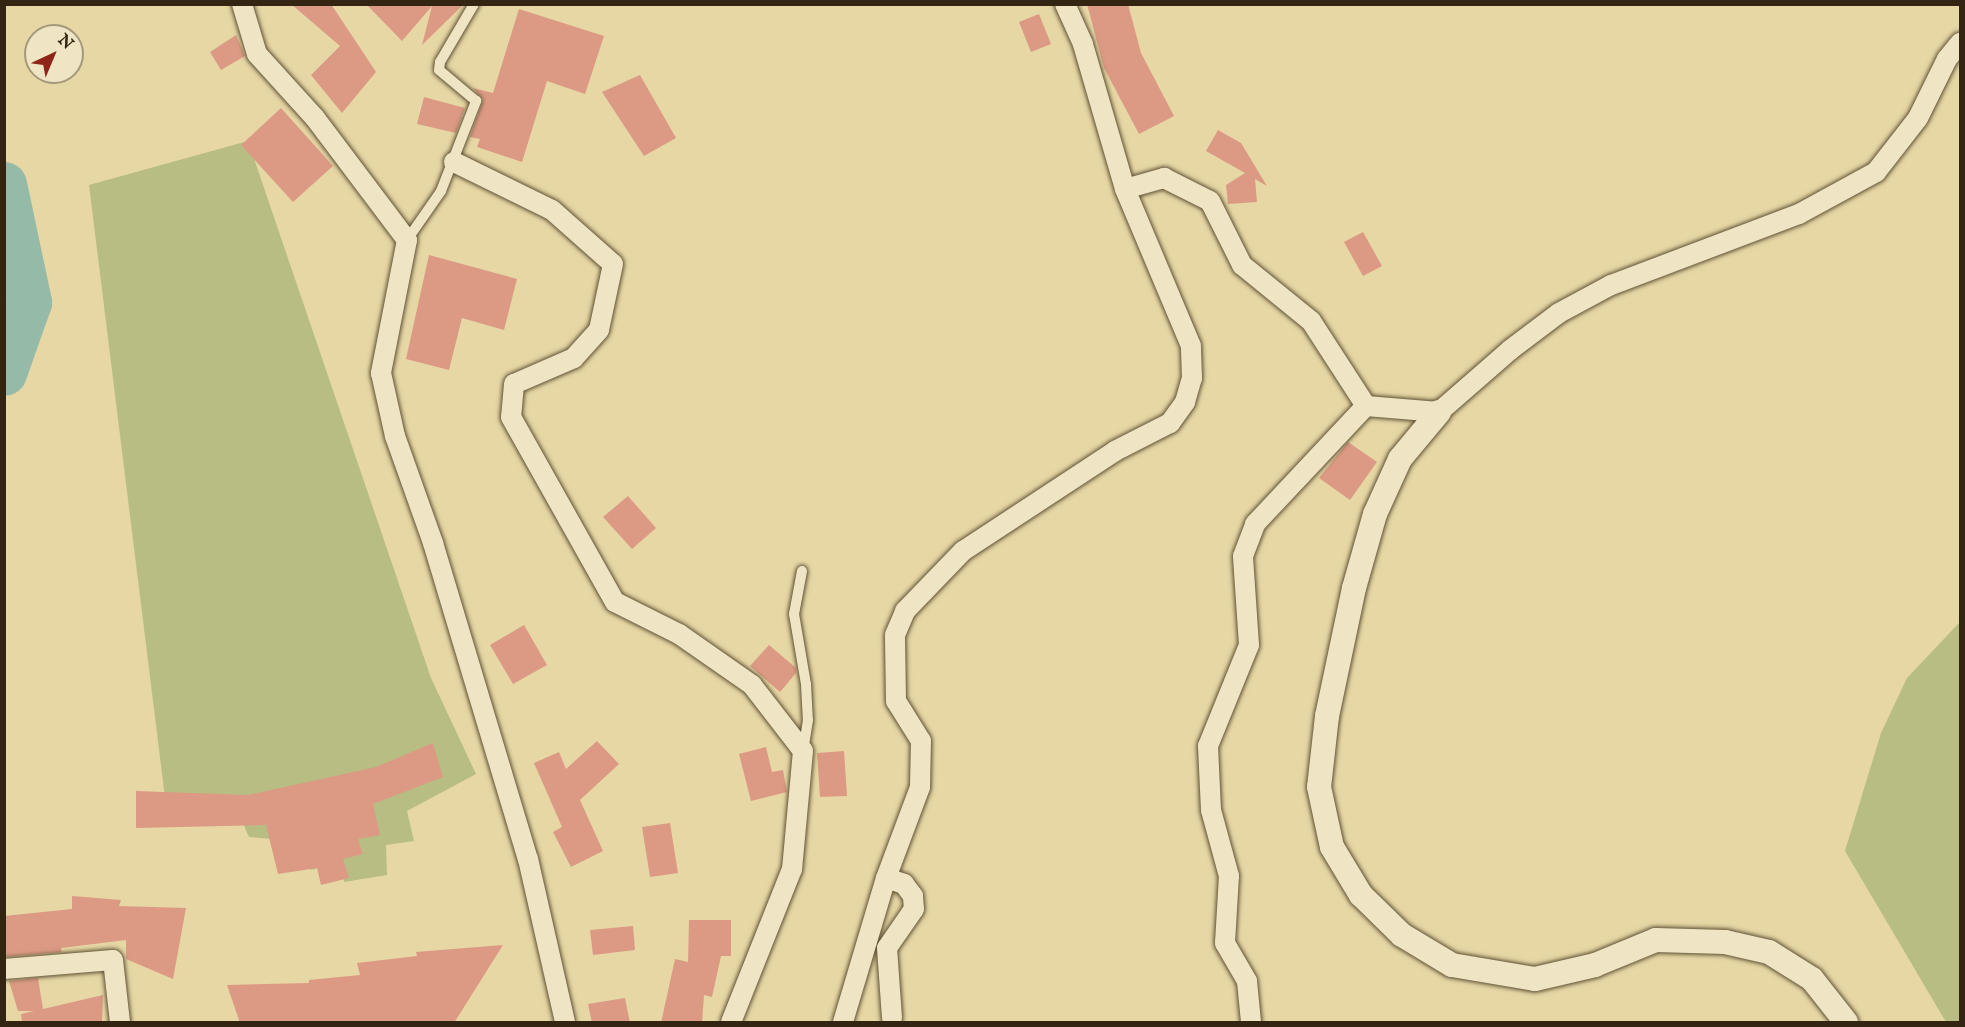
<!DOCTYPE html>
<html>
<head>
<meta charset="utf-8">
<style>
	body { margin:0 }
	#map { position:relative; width:1965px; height:1027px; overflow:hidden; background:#e6d7a5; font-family:"IM FELL English",serif }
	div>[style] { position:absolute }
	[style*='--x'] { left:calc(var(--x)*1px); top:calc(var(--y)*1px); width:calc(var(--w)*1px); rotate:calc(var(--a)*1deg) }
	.green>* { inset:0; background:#b8bd83 }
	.river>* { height:45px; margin:-22.5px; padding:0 22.5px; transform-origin:22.5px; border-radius:22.5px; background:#96baa8 }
	.building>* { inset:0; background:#dc9a84 }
	.roads { filter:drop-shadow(0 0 2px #605236) drop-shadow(0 0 2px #605236) }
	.service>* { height:10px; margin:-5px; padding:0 5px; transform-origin:5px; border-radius:5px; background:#efe5c4 }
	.minor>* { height:20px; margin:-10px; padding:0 10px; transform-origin:10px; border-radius:10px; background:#efe5c4 }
	.tertiary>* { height:24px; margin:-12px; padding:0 12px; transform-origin:12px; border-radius:12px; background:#efe5c4 }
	span { translate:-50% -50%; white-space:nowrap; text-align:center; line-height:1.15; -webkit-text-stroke:5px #efe5c4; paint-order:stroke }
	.frame { position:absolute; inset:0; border:6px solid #332511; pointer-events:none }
	.north { position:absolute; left:24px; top:24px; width:60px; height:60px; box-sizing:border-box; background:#efe5c4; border:2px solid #a4987c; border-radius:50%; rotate:44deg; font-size:16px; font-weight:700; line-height:24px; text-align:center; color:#332511 }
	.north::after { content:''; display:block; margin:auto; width:21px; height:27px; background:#8f2418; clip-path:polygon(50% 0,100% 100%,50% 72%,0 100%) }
</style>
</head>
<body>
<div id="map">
	<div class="green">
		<i style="clip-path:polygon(248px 141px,431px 678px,476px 774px,407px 811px,414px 841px,386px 845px,387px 875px,344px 882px,341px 862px,311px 870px,299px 841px,249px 837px,242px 821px,168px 822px,89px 185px)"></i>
		<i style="clip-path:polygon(1960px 622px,1960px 1022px,1946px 1022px,1845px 851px,1881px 733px,1907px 678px)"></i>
	</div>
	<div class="river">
		<i style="--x:4;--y:184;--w:121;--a:78"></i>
		<i style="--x:29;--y:302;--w:75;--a:109.4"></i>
	</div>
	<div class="building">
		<i style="clip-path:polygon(291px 4px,331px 4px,376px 72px,342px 113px,311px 75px,340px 46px)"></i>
		<i style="clip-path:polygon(366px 4px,464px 4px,422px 45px,432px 6px,402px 41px)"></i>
		<i style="clip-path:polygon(1087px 4px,1128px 4px,1141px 53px,1174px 116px,1139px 134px,1104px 68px)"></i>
		<i style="clip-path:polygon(519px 9px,604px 36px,585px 94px,547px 81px,522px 162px,477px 147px,480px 139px,470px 137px,483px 100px,473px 88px,493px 93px)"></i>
		<i style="clip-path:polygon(1039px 14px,1051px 44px,1031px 52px,1019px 22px)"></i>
		<i style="clip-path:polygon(236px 35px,245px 56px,221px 70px,210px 52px)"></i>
		<i style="clip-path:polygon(640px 75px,676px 138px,644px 156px,602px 92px)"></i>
		<i style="clip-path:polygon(424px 97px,465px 108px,456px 133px,417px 124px)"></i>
		<i style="clip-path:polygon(281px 108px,333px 166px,293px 202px,241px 145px)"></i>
		<i style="clip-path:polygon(1218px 130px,1241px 143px,1267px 186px,1255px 179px,1257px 202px,1228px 204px,1226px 185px,1245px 173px,1206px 151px)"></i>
		<i style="clip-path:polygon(1363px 232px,1382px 266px,1363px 276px,1344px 242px)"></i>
		<i style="clip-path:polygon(429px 255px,517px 279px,504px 330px,462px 318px,449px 370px,406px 359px)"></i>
		<i style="clip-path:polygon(1348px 442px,1377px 462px,1350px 500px,1319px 478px)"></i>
		<i style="clip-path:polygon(628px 496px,656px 528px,632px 549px,603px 517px)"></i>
		<i style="clip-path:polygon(524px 625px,547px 665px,513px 684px,490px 645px)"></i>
		<i style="clip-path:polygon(769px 645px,796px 668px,796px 673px,780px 692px,750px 666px)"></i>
		<i style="clip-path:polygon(597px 741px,619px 764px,580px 800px,603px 851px,571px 867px,553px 832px,562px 827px,534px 763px,559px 752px,566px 769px)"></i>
		<i style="clip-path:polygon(433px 743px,443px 777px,373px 804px,380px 835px,358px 839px,363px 854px,343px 859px,349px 878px,321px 885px,317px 868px,278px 874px,266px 825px,136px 828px,136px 791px,248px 795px,376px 767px)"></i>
		<i style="clip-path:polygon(766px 747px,772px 772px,783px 770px,787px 792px,751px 801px,739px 754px)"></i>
		<i style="clip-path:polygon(844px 751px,847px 796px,820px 797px,817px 753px)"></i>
		<i style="clip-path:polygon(670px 823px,678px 873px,650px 877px,642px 827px)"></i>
		<i style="clip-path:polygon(72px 896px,121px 900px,119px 906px,186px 908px,173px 979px,126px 959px,126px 940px,61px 948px,62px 952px,4px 957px,4px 916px,72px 909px)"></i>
		<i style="clip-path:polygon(689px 920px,731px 920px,731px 956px,721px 956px,712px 997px,704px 995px,702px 1023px,661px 1023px,675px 959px,688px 962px)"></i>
		<i style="clip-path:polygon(633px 926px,635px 950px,593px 955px,590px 930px)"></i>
		<i style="clip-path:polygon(503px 945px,454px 1023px,240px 1023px,227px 985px,309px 983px,309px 980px,360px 975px,357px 963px,417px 956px,416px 952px)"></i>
		<i style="clip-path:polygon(38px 978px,43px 1009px,103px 995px,102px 1023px,22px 1023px,21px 1014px,34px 1011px,18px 1011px,9px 981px)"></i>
		<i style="clip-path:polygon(625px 998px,630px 1023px,592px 1023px,588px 1004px)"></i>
	</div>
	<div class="roads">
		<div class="service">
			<i style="--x:407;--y:240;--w:60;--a:-55.2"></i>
			<i style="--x:441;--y:191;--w:97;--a:-68.7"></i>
			<i style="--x:476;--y:101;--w:48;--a:-140"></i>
			<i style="--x:439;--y:70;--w:8;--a:-83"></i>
			<i style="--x:440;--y:62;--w:67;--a:-59.6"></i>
			<i style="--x:802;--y:571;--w:44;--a:100.5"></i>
			<i style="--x:794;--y:614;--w:71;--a:80.3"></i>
			<i style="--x:806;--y:684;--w:36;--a:87"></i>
			<i style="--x:808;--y:720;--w:31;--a:99"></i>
		</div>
		<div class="minor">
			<i style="--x:242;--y:4;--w:52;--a:73.3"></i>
			<i style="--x:257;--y:54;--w:86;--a:47.8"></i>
			<i style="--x:315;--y:118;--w:153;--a:53"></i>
			<i style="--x:407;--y:240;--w:136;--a:101.1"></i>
			<i style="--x:381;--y:373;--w:65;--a:77.5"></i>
			<i style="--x:395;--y:436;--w:114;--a:70.4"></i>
			<i style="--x:433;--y:543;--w:330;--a:73.3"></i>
			<i style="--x:528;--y:859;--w:167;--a:77.2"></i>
			<i style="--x:454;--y:162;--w:109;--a:26.1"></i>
			<i style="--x:552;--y:210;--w:81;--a:41.5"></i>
			<i style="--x:613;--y:264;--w:67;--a:102"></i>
			<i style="--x:599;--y:330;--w:38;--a:132"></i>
			<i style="--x:574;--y:358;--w:65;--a:156.6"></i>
			<i style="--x:514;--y:384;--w:33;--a:95"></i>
			<i style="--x:511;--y:417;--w:212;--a:60.7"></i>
			<i style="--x:615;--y:602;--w:72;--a:26.6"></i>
			<i style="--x:679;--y:634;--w:89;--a:34.9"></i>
			<i style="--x:752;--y:685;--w:83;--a:52.3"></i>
			<i style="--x:803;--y:751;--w:119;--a:95.3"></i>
			<i style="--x:792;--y:869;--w:165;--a:111.7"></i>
			<i style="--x:1125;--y:189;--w:41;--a:-15.8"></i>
			<i style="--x:1164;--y:178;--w:51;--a:26.6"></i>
			<i style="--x:1210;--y:201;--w:72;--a:63.4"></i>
			<i style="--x:1242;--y:265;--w:89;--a:39.1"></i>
			<i style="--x:1311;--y:321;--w:101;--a:57.1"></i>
			<i style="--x:1366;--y:406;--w:73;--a:4.7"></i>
			<i style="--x:1439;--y:412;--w:94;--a:-41.1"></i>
			<i style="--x:1510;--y:350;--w:61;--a:-37.1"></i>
			<i style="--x:1559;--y:313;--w:59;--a:-28.3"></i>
			<i style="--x:1611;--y:285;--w:201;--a:-20.7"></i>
			<i style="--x:1799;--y:214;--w:88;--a:-28.6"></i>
			<i style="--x:1876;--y:172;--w:68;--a:-52.1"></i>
			<i style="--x:1918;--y:118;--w:66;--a:-63.8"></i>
			<i style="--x:1947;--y:59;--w:21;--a:-51"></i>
			<i style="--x:886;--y:878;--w:19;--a:18"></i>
			<i style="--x:904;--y:884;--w:15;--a:53"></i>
			<i style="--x:913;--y:896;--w:13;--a:86"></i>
			<i style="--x:914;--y:909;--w:47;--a:124.7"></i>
			<i style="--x:887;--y:948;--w:70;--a:85.9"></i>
			<i style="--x:4;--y:969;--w:109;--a:-4.7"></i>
			<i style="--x:113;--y:960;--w:62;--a:83.6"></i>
			<i style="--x:843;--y:1022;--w:150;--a:-73.4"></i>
			<i style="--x:886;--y:878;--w:97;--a:-69.5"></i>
			<i style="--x:920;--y:787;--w:46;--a:-88.8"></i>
			<i style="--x:921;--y:741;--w:47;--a:-122"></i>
			<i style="--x:896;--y:701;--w:66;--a:-90.9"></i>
			<i style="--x:895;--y:635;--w:26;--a:-67"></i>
			<i style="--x:905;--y:611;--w:83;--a:-46"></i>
			<i style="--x:963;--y:551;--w:182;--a:-33.3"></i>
			<i style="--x:1115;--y:451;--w:62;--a:-27"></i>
			<i style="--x:1170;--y:423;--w:26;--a:-54"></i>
			<i style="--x:1185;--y:402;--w:25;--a:-74"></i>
			<i style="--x:1192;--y:378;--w:32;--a:-92"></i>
			<i style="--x:1191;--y:346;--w:170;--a:-112.8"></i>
			<i style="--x:1125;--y:189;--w:151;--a:-106.2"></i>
			<i style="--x:1083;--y:44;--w:44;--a:-114.2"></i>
			<i style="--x:1251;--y:1022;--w:41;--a:-95.6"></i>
			<i style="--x:1247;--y:981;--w:44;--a:-120.1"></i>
			<i style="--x:1225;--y:943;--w:67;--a:-86.6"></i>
			<i style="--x:1229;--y:876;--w:68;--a:-105.3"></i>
			<i style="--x:1211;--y:810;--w:64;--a:-92.7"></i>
			<i style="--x:1208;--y:746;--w:109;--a:-67.9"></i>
			<i style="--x:1249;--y:645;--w:89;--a:-93.9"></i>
			<i style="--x:1243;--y:556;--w:34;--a:-69"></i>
			<i style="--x:1255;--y:524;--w:162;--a:-46.8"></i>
		</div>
		<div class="tertiary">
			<i style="--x:1439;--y:412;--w:61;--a:129.7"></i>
			<i style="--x:1400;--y:459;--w:60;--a:114.4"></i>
			<i style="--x:1375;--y:514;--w:77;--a:105.8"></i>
			<i style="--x:1354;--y:588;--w:131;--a:101.9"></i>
			<i style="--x:1327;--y:716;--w:71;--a:96.4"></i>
			<i style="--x:1319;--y:787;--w:61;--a:77.8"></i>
			<i style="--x:1332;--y:847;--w:56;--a:58.9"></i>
			<i style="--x:1361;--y:895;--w:57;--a:44.3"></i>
			<i style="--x:1402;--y:935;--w:58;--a:31"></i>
			<i style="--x:1452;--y:965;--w:84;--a:9.6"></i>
			<i style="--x:1535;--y:979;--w:62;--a:-13.1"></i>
			<i style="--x:1595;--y:965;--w:66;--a:-22.3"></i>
			<i style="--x:1656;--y:940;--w:69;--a:1.7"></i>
			<i style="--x:1725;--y:942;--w:45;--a:12.8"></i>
			<i style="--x:1769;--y:952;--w:51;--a:32.1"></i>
			<i style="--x:1812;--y:979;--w:55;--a:51.7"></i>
		</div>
	</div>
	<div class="frame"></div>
	<div class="north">N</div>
</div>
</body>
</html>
